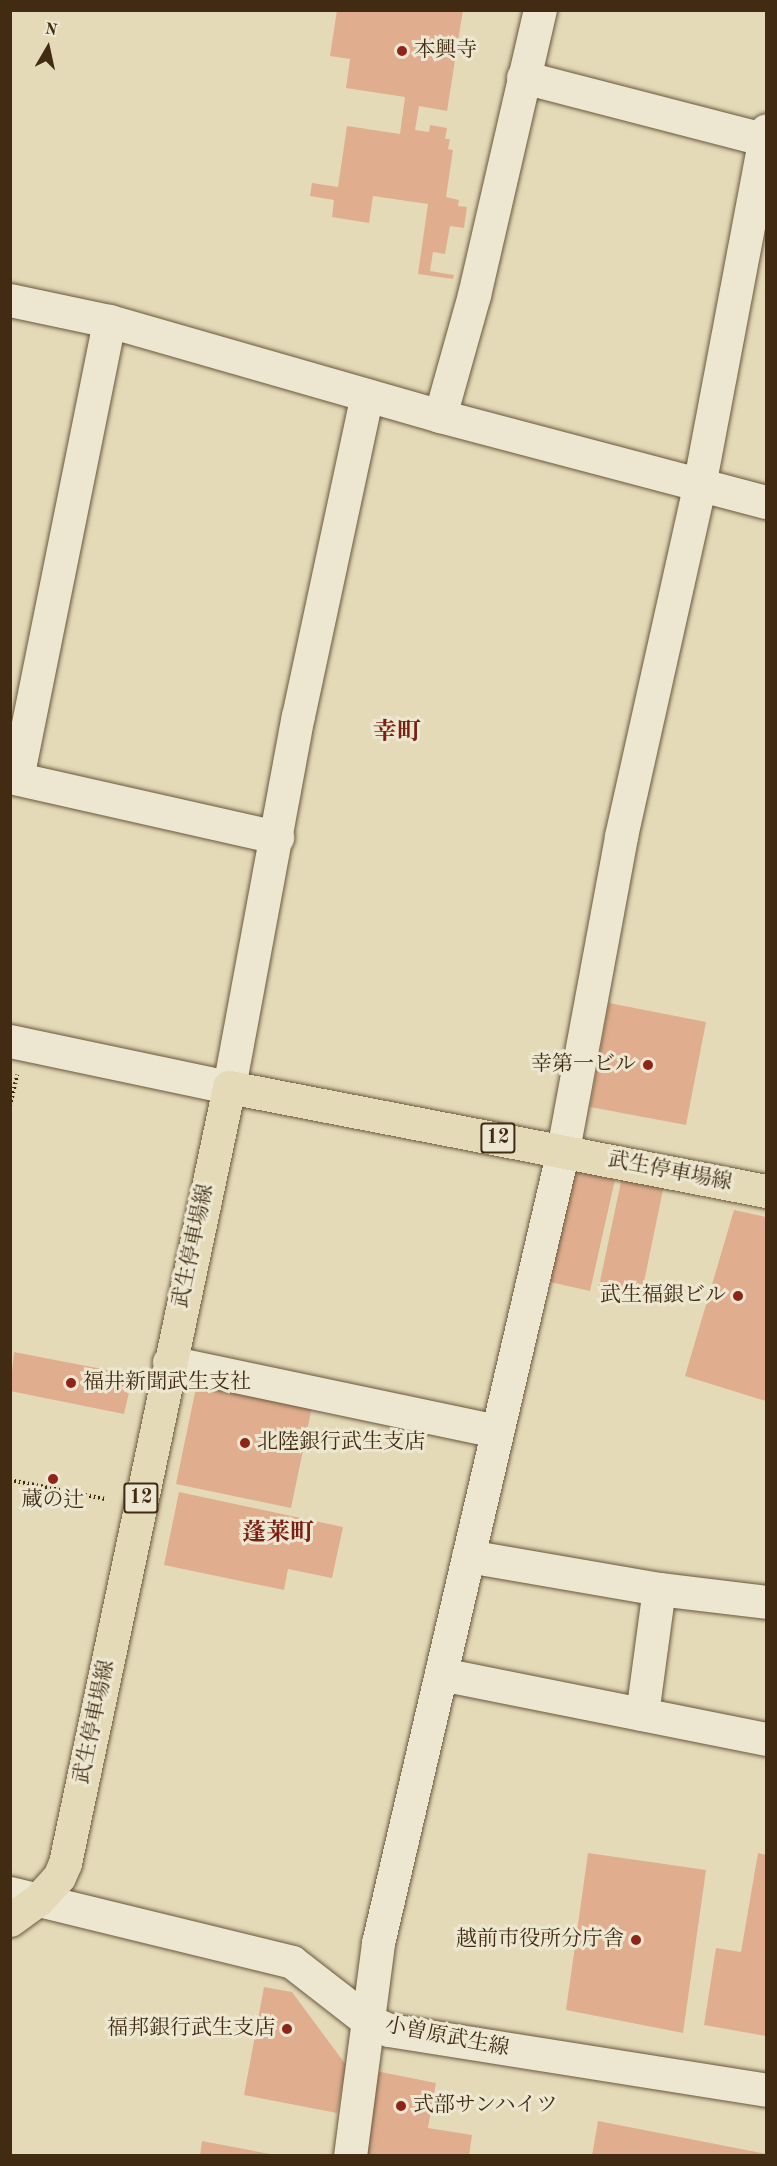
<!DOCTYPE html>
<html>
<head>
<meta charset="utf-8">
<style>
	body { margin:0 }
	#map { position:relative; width:777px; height:2166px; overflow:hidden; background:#e4dab8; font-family:"Old Standard TT","Noto Serif JP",serif }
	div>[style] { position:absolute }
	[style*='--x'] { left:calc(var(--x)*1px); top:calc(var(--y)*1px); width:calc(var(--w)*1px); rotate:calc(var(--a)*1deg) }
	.building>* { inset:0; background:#e0ae8f }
	.path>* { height:4px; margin-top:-2px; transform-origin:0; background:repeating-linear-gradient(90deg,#412c13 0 1.5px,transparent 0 4.5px) }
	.roads { filter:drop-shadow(0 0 2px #6a583c) drop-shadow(0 0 2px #6a583c) }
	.minor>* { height:33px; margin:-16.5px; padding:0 16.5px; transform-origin:16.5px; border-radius:16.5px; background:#ede7d1 }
	.secondary>* { height:33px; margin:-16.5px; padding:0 16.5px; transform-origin:16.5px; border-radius:16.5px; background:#ede7d1 }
	.primary>* { height:33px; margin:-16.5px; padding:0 16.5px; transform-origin:16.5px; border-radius:16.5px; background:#e4dab8 }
	.dots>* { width:16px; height:16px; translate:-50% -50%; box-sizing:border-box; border:3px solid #ede7d1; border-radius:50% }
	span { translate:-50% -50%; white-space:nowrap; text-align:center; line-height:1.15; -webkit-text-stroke:6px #ede7d1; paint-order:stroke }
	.shield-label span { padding:2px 4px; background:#ede7d1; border:2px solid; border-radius:4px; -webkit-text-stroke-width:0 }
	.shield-label { font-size:20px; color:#412c13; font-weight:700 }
	.poi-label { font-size:21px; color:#412c13 }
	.left { translate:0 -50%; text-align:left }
	.right { translate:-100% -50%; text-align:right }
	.street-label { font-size:21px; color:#412c13 }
	.quarter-label { font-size:24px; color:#7a1f14; font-weight:700 }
	.frame { position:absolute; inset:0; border:12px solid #412c13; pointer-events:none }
	.north { position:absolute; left:18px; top:18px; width:60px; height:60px; -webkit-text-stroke:4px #ede7d1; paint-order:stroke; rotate:9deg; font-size:16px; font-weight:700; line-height:24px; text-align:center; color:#412c13 }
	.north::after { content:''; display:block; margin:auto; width:21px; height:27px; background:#412c13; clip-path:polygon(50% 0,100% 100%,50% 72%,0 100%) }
</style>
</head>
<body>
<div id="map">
	<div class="building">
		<i style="clip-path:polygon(337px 10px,463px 10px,447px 111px,419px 106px,415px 130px,429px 132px,430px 125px,447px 128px,445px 139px,450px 139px,448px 149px,453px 150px,446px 197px,459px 200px,458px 206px,467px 207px,464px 228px,450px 226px,445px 254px,433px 252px,430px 271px,454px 275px,453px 279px,418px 274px,428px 204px,373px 196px,369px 223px,332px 217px,334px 200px,310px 196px,312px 183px,338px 187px,347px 126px,400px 134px,405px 97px,346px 88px,350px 59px,330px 56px)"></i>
		<i style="clip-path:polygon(609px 1003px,706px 1022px,686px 1125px,590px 1107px)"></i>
		<i style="clip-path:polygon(574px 1167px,616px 1175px,590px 1291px,550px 1282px)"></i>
		<i style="clip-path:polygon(622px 1177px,664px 1185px,640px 1301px,598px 1291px)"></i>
		<i style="clip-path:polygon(734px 1210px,766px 1217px,766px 1401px,685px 1376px)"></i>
		<i style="clip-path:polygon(14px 1352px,133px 1375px,124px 1414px,10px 1391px)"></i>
		<i style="clip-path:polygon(198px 1378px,313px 1402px,291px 1508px,176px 1484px)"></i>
		<i style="clip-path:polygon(179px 1492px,343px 1527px,332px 1578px,288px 1569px,284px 1590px,164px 1565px)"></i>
		<i style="clip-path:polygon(588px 1853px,706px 1870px,683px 2033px,566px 2010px)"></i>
		<i style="clip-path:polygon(758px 1853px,766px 1855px,766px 2036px,704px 2025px,716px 1948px,741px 1952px)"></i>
		<i style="clip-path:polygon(264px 1987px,292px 1992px,346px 2065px,337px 2113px,244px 2095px)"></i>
		<i style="clip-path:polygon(376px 2071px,436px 2083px,428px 2128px,472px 2135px,469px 2156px,360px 2156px)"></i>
		<i style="clip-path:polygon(598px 2121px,766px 2154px,766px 2156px,592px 2156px)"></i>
		<i style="clip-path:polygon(202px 2141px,270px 2154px,270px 2156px,200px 2156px)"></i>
	</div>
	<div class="path">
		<i style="--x:10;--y:1106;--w:32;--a:-77"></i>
		<i style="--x:10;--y:1480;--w:97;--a:11.3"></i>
	</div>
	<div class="roads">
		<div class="minor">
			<i style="--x:523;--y:77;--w:251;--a:14.5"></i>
			<i style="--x:10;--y:300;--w:101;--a:12"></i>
			<i style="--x:109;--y:321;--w:344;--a:16"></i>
			<i style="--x:440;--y:416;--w:337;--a:14.8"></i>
			<i style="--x:440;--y:416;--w:126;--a:-74.3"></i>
			<i style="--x:474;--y:295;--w:293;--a:-77"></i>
			<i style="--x:10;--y:777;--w:274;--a:12.7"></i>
			<i style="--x:17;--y:778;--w:466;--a:-78.6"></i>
			<i style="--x:10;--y:1041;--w:224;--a:11.9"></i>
			<i style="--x:229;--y:1087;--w:377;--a:-79.5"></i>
			<i style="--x:298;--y:716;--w:328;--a:-77.9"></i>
			<i style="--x:169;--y:1362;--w:335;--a:11.9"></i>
			<i style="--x:468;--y:1556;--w:194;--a:9.8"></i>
			<i style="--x:659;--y:1589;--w:108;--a:6.9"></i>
			<i style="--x:441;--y:1674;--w:331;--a:11.3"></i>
			<i style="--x:642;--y:1714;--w:126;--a:-82.3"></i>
			<i style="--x:350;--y:2156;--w:215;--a:-82.5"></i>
			<i style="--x:378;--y:1943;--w:814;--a:-76.87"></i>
			<i style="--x:563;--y:1150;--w:319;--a:-79.5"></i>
			<i style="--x:621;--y:836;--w:359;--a:-77.4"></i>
			<i style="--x:699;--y:486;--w:362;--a:-79.3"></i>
		</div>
		<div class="secondary">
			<i style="--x:10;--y:1893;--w:290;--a:13.7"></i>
			<i style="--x:292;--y:1962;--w:96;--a:37.8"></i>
			<i style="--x:368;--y:2021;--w:23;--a:23"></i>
			<i style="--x:389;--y:2030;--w:382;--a:9"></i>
		</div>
		<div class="primary">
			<i style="--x:10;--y:1920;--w:34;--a:-36"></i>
			<i style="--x:38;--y:1900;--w:31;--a:-48"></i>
			<i style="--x:59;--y:1877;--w:15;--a:-67"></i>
			<i style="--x:65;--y:1863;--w:793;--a:-78.07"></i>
			<i style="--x:229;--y:1087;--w:547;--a:10.96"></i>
		</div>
	</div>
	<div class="dots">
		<i style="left:402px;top:51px;background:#8f2418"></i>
		<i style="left:648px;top:1065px;background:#8f2418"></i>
		<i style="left:738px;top:1296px;background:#8f2418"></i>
		<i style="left:71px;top:1383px;background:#8f2418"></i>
		<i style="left:245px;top:1443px;background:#8f2418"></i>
		<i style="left:53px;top:1479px;background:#8f2418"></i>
		<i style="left:636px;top:1940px;background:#8f2418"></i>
		<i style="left:287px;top:2029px;background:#8f2418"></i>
		<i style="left:401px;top:2106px;background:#8f2418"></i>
	</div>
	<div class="shield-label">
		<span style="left:498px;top:1138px">12</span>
		<span style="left:141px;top:1498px">12</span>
	</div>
	<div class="poi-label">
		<span class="left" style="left:414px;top:51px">本興寺</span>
		<span class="right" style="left:636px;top:1065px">幸第一ビル</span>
		<span class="right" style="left:726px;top:1296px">武生福銀ビル</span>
		<span class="left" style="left:83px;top:1383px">福井新聞武生支社</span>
		<span class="left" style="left:257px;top:1443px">北陸銀行武生支店</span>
		<span style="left:53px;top:1501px">蔵の辻</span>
		<span class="right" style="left:624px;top:1940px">越前市役所分庁舎</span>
		<span class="right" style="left:275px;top:2029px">福邦銀行武生支店</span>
		<span class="left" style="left:413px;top:2106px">式部サンハイツ</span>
	</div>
	<div class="street-label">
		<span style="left:670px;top:1172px;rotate:11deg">武生停車場線</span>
		<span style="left:194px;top:1246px;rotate:-78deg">武生停車場線</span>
		<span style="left:95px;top:1722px;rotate:-78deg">武生停車場線</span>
		<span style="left:447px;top:2038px;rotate:11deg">小曽原武生線</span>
	</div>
	<div class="quarter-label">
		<span style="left:397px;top:734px">幸町</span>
		<span style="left:278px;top:1535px">蓬莱町</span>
	</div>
	<div class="frame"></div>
	<div class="north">N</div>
</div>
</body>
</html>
